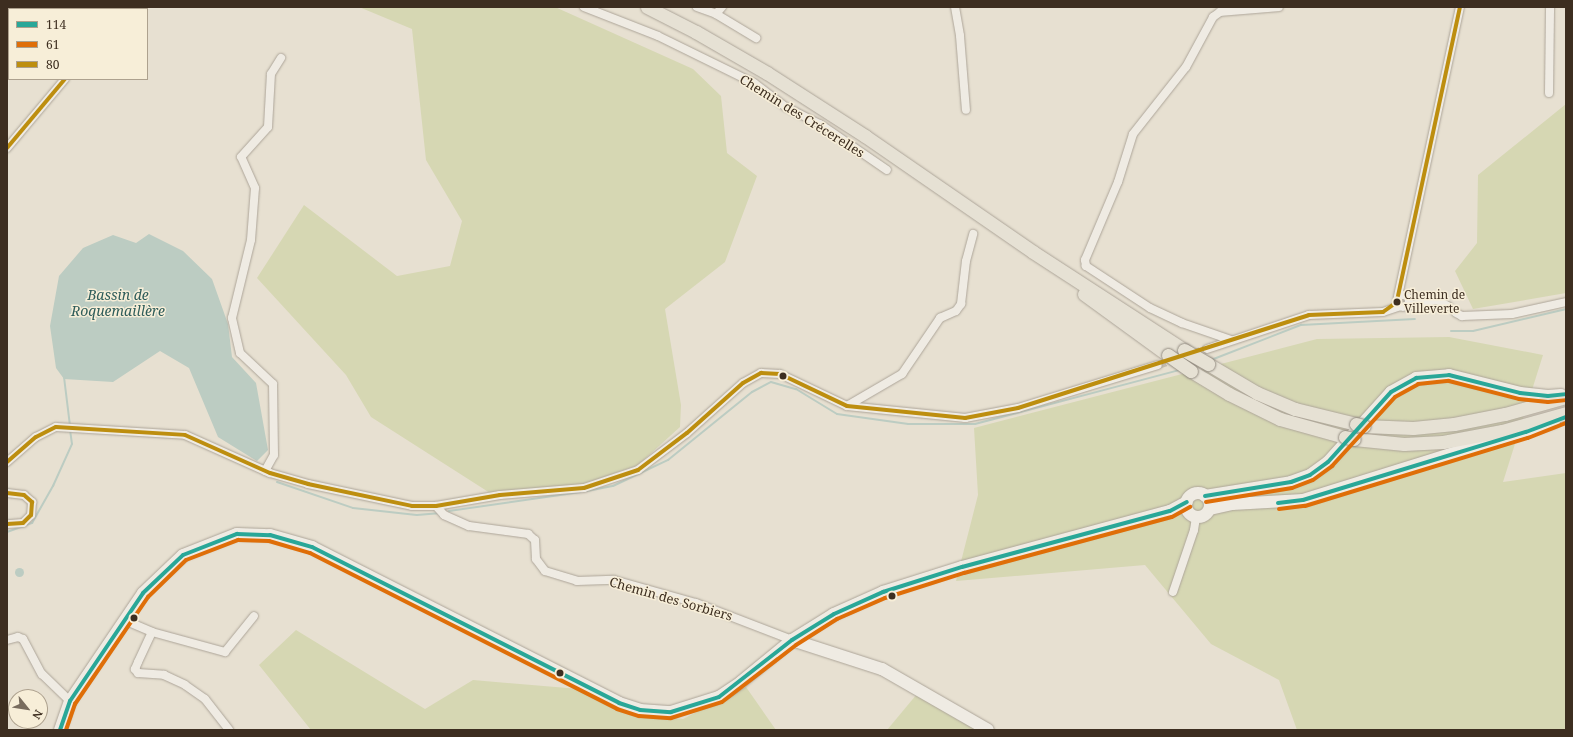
<!DOCTYPE html>
<html>
<head>
<meta charset="utf-8">
<style>
	body { margin:0 }
	#map { position:relative; width:1573px; height:737px; overflow:hidden; background:#e7e0d1; font-family:"Noto Serif",serif }
	div>[style] { position:absolute }
	[style*='--x'] { left:calc(var(--x)*1px); top:calc(var(--y)*1px); width:calc(var(--w)*1px); rotate:calc(var(--a)*1deg) }
	.green>* { inset:0; background:#d6d7b3 }
	.water>* { inset:0; background:#bcccc2 }
	.round { border-radius:50% }
	.stream>* { height:2px; margin:-1px; padding:0 1px; transform-origin:1px; border-radius:1px; background:#bcccc2 }
	.street-tunnel>* { height:8px; margin-top:-4px; transform-origin:0; background:repeating-linear-gradient(90deg,#c5bcae 0 8px,transparent 0 12px) }
	.roads { filter:drop-shadow(0 0 1px #ada599) drop-shadow(0 0 1px #ada599) }
	.street>* { height:8px; margin:-4px; padding:0 4px; transform-origin:4px; border-radius:4px; background:#efebe3 }
	.street>.ring { margin:-4px; padding:0; box-sizing:content-box; background:none; border:8px solid #efebe3; border-radius:50% }
	.secondary>* { height:12px; margin:-6px; padding:0 6px; transform-origin:6px; border-radius:6px; background:#efebe3 }
	.secondary>.ring { margin:-6px; padding:0; box-sizing:content-box; background:none; border:12px solid #efebe3; border-radius:50% }
	.primary>* { height:13px; margin:-6.5px; padding:0 6.5px; transform-origin:6.5px; border-radius:6.5px; background:#e6e1d4 }
	.bridges { filter:drop-shadow(0 0 1px #928b80) drop-shadow(0 0 1px #928b80) }
	.primary-bridge>* { height:13px; margin:-6.5px; padding:0 6.5px; transform-origin:6.5px; border-radius:6.5px; background:#e6e1d4 }
	.bus-1>* { height:4px; margin:-2px; padding:0 2px; transform-origin:2px; border-radius:2px; background:#29a798 }
	.bus-2>* { height:4px; margin:-2px; padding:0 2px; transform-origin:2px; border-radius:2px; background:#df6e08 }
	.bus-3>* { height:4px; margin:-2px; padding:0 2px; transform-origin:2px; border-radius:2px; background:#bd8e0f }
	.dots>* { width:11px; height:11px; translate:-50% -50%; box-sizing:border-box; border:2px solid #f7eed8; border-radius:50% }
	span { translate:-50% -50%; white-space:nowrap; text-align:center; line-height:1.15; -webkit-text-stroke:3px #f7eed8; paint-order:stroke }
	.bus-label { font-size:12px; color:#3d2e20 }
	.left { translate:0 -50%; text-align:left }
	.street-label { font-size:13px; color:#3d2e20 }
	.water-label { font-size:14px; color:#2f5d5a; font-style:italic }
	.frame { position:absolute; inset:0; border:8px solid #3d2e20; pointer-events:none }
	.legend { position:absolute; left:8px; top:8px; width:140px; height:72px; box-sizing:border-box; background:#f7eed8; border:1px solid #ada18e; margin:0; padding:5px 7px; list-style:none; font-size:12px; color:#3d2e20 }
	.legend li { display:flex; align-items:center; gap:8px; height:20px }
	.legend b { width:20px; border:1px solid #ada18e }
	.north { position:absolute; left:8px; top:689px; width:40px; height:40px; box-sizing:border-box; background:#f7eed8; border:1px solid #ada18e; border-radius:50%; rotate:120deg; font-size:11px; font-weight:700; line-height:16px; text-align:center; color:#3d2e20 }
	.north::after { content:''; display:block; margin:auto; width:14px; height:18px; background:#786c5e; clip-path:polygon(50% 0,100% 100%,50% 72%,0 100%) }
</style>
</head>
<body>
<div id="map">
	<div class="green">
		<i style="clip-path:polygon(359px 7px,555px 7px,693px 69px,721px 96px,727px 153px,757px 176px,725px 262px,665px 309px,681px 405px,680px 427px,638px 465px,581px 485px,490px 493px,371px 417px,346px 375px,257px 278px,304px 205px,397px 276px,450px 266px,462px 221px,426px 160px,412px 29px)"></i>
		<i style="clip-path:polygon(1566px 104px,1566px 293px,1473px 309px,1455px 271px,1477px 243px,1478px 175px)"></i>
		<i style="clip-path:polygon(1449px 337px,1543px 355px,1503px 482px,1566px 473px,1566px 730px,1297px 730px,1279px 680px,1211px 644px,1145px 565px,956px 581px,978px 495px,974px 428px,1317px 339px)"></i>
		<i style="clip-path:polygon(296px 630px,425px 709px,473px 680px,591px 690px,621px 712px,683px 719px,746px 687px,776px 730px,311px 730px,259px 665px)"></i>
		<i style="clip-path:polygon(917px 694px,978px 730px,887px 730px)"></i>
	</div>
	<div class="water">
		<i style="clip-path:polygon(149px 234px,183px 251px,212px 279px,228px 324px,232px 357px,256px 383px,268px 450px,257px 461px,218px 437px,189px 368px,160px 351px,113px 382px,64px 379px,56px 368px,50px 326px,59px 276px,83px 248px,113px 235px,136px 243px)"></i>
		<i class="round" style="left:14.5px;top:567.5px;width:9px;height:9px"></i>
	</div>
	<div class="stream">
		<i style="--x:1451;--y:331;--w:22;--a:0"></i>
		<i style="--x:1473;--y:331;--w:96;--a:-13.3"></i>
		<i style="--x:1211;--y:360;--w:97;--a:-21.3"></i>
		<i style="--x:1301;--y:325;--w:114;--a:-3"></i>
		<i style="--x:64;--y:377;--w:49;--a:83"></i>
		<i style="--x:277;--y:482;--w:80;--a:18.9"></i>
		<i style="--x:353;--y:508;--w:64;--a:6.2"></i>
		<i style="--x:417;--y:515;--w:21;--a:-5"></i>
		<i style="--x:587;--y:491;--w:26;--a:-11"></i>
		<i style="--x:613;--y:486;--w:61;--a:-25.3"></i>
		<i style="--x:668;--y:460;--w:108;--a:-39"></i>
		<i style="--x:752;--y:392;--w:21;--a:-28"></i>
		<i style="--x:771;--y:382;--w:26;--a:16"></i>
		<i style="--x:796;--y:389;--w:48;--a:31.4"></i>
		<i style="--x:837;--y:414;--w:72;--a:8"></i>
		<i style="--x:908;--y:424;--w:67;--a:0"></i>
		<i style="--x:975;--y:424;--w:212;--a:-14.8"></i>
		<i style="--x:449;--y:511;--w:133;--a:-8.2"></i>
		<i style="--x:7;--y:532;--w:27;--a:-20"></i>
		<i style="--x:32;--y:523;--w:43;--a:-60.4"></i>
		<i style="--x:53;--y:486;--w:46;--a:-65.7"></i>
		<i style="--x:72;--y:444;--w:14;--a:-98"></i>
	</div>
	<div class="street-tunnel">
		<i style="--x:1158;--y:365;--w:52;--a:-18.1"></i>
	</div>
	<div class="roads">
		<div class="street">
			<i style="--x:584;--y:7;--w:79;--a:21.4"></i>
			<i style="--x:658;--y:36;--w:107;--a:26.1"></i>
			<i style="--x:754;--y:83;--w:40;--a:37"></i>
			<i style="--x:786;--y:107;--w:38;--a:27"></i>
			<i style="--x:820;--y:124;--w:81;--a:34.5"></i>
			<i style="--x:697;--y:7;--w:20;--a:20"></i>
			<i style="--x:716;--y:14;--w:9;--a:-49"></i>
			<i style="--x:955;--y:7;--w:29;--a:80"></i>
			<i style="--x:960;--y:36;--w:74;--a:85.4"></i>
			<i style="--x:113;--y:9;--w:2;--a:-63"></i>
			<i style="--x:716;--y:14;--w:47;--a:31"></i>
			<i style="--x:1549;--y:93;--w:86;--a:-89.3"></i>
			<i style="--x:7;--y:148;--w:90;--a:-50"></i>
			<i class="ring" style="left:1397px;top:295px;width:4px;height:4px"></i>
			<i style="--x:1398;--y:296;--w:296;--a:-77.9"></i>
			<i style="--x:1406;--y:306;--w:32;--a:-11"></i>
			<i style="--x:1437;--y:300;--w:13;--a:29"></i>
			<i style="--x:1456;--y:313;--w:7;--a:27"></i>
			<i style="--x:1462;--y:316;--w:50;--a:-2.3"></i>
			<i style="--x:1512;--y:314;--w:55;--a:-12.5"></i>
			<i style="--x:1231;--y:340;--w:52;--a:-160.9"></i>
			<i style="--x:1182;--y:323;--w:35;--a:-155"></i>
			<i style="--x:1150;--y:308;--w:77;--a:-146.7"></i>
			<i style="--x:1086;--y:266;--w:6;--a:-99"></i>
			<i style="--x:1085;--y:260;--w:85;--a:-67.1"></i>
			<i style="--x:1118;--y:182;--w:50;--a:-72.6"></i>
			<i style="--x:1133;--y:134;--w:85;--a:-51.7"></i>
			<i style="--x:1186;--y:67;--w:57;--a:-61.6"></i>
			<i style="--x:1213;--y:17;--w:9;--a:-36"></i>
			<i style="--x:1220;--y:12;--w:59;--a:-4.8"></i>
			<i style="--x:1207;--y:349;--w:108;--a:-18.4"></i>
			<i style="--x:1309;--y:315;--w:74;--a:-2.3"></i>
			<i style="--x:1383;--y:312;--w:18;--a:-19"></i>
			<i style="--x:847;--y:406;--w:64;--a:-30.2"></i>
			<i style="--x:902;--y:374;--w:68;--a:-55.8"></i>
			<i style="--x:940;--y:318;--w:17;--a:-24"></i>
			<i style="--x:956;--y:311;--w:9;--a:-54"></i>
			<i style="--x:961;--y:304;--w:43;--a:-83.4"></i>
			<i style="--x:966;--y:261;--w:28;--a:-75"></i>
			<i style="--x:7;--y:462;--w:38;--a:-41"></i>
			<i style="--x:36;--y:437;--w:22;--a:-27"></i>
			<i style="--x:56;--y:427;--w:129;--a:3.5"></i>
			<i style="--x:185;--y:435;--w:93;--a:24.1"></i>
			<i style="--x:270;--y:473;--w:40;--a:16"></i>
			<i style="--x:308;--y:484;--w:106;--a:11.9"></i>
			<i style="--x:412;--y:506;--w:24;--a:0"></i>
			<i style="--x:436;--y:506;--w:65;--a:-9.8"></i>
			<i style="--x:500;--y:495;--w:84;--a:-4.8"></i>
			<i style="--x:584;--y:488;--w:57;--a:-18.4"></i>
			<i style="--x:638;--y:470;--w:61;--a:-37.1"></i>
			<i style="--x:687;--y:433;--w:75;--a:-41.8"></i>
			<i style="--x:743;--y:383;--w:21;--a:-29"></i>
			<i style="--x:761;--y:373;--w:19;--a:3"></i>
			<i style="--x:780;--y:374;--w:74;--a:25.5"></i>
			<i style="--x:847;--y:406;--w:119;--a:5.8"></i>
			<i style="--x:965;--y:418;--w:54;--a:-10.7"></i>
			<i style="--x:1018;--y:408;--w:146;--a:-17.1"></i>
			<i style="--x:265;--y:471;--w:18;--a:-61"></i>
			<i style="--x:274;--y:455;--w:71;--a:-90.8"></i>
			<i style="--x:273;--y:384;--w:45;--a:-136.8"></i>
			<i style="--x:240;--y:353;--w:36;--a:-103"></i>
			<i style="--x:232;--y:318;--w:80;--a:-76.3"></i>
			<i style="--x:251;--y:240;--w:52;--a:-85.6"></i>
			<i style="--x:255;--y:188;--w:34;--a:-114"></i>
			<i style="--x:241;--y:157;--w:40;--a:-48"></i>
			<i style="--x:268;--y:127;--w:53;--a:-86.8"></i>
			<i style="--x:271;--y:74;--w:19;--a:-58"></i>
			<i style="--x:7;--y:493;--w:17;--a:7"></i>
			<i style="--x:24;--y:495;--w:11;--a:41"></i>
			<i style="--x:32;--y:502;--w:13;--a:94"></i>
			<i style="--x:31;--y:515;--w:11;--a:135"></i>
			<i style="--x:23;--y:523;--w:16;--a:176"></i>
			<i style="--x:436;--y:506;--w:12;--a:48"></i>
			<i style="--x:444;--y:515;--w:27;--a:24"></i>
			<i style="--x:469;--y:526;--w:60;--a:7.7"></i>
			<i style="--x:528;--y:534;--w:9;--a:41"></i>
			<i style="--x:535;--y:540;--w:19;--a:87"></i>
			<i style="--x:536;--y:559;--w:15;--a:53"></i>
			<i style="--x:545;--y:571;--w:34;--a:17"></i>
			<i style="--x:577;--y:581;--w:37;--a:-2"></i>
			<i style="--x:614;--y:580;--w:85;--a:15.7"></i>
			<i style="--x:696;--y:603;--w:103;--a:21.1"></i>
			<i style="--x:1173;--y:592;--w:65;--a:-71.3"></i>
			<i style="--x:1194;--y:530;--w:13;--a:-81"></i>
			<i style="--x:124;--y:620;--w:30;--a:23"></i>
			<i style="--x:152;--y:632;--w:76;--a:15.3"></i>
			<i style="--x:225;--y:652;--w:46;--a:-51.1"></i>
			<i style="--x:152;--y:632;--w:33;--a:115"></i>
			<i style="--x:138;--y:662;--w:8;--a:113"></i>
			<i style="--x:135;--y:669;--w:5;--a:53"></i>
			<i style="--x:138;--y:673;--w:26;--a:4"></i>
			<i style="--x:164;--y:675;--w:23;--a:25"></i>
			<i style="--x:185;--y:685;--w:24;--a:35"></i>
			<i style="--x:205;--y:699;--w:39;--a:52"></i>
			<i style="--x:7;--y:640;--w:11;--a:-15"></i>
			<i style="--x:18;--y:637;--w:5;--a:22"></i>
			<i style="--x:23;--y:639;--w:40;--a:62"></i>
			<i style="--x:42;--y:674;--w:39;--a:44"></i>
		</div>
		<div class="secondary">
			<i class="ring" style="left:1186px;top:493px;width:12px;height:12px"></i>
			<i style="--x:1205;--y:496;--w:87;--a:-9.2"></i>
			<i style="--x:1291;--y:482;--w:20;--a:-20"></i>
			<i style="--x:1310;--y:475;--w:22;--a:-36"></i>
			<i style="--x:1328;--y:462;--w:94;--a:-48"></i>
			<i style="--x:1391;--y:392;--w:29;--a:-29"></i>
			<i style="--x:1416;--y:378;--w:33;--a:-5"></i>
			<i style="--x:1449;--y:375;--w:73;--a:14.2"></i>
			<i style="--x:1520;--y:393;--w:28;--a:6"></i>
			<i style="--x:1548;--y:396;--w:13;--a:-4"></i>
			<i style="--x:1210;--y:509;--w:23;--a:-13"></i>
			<i style="--x:1232;--y:504;--w:71;--a:-3.2"></i>
			<i style="--x:1303;--y:500;--w:263;--a:-17.3"></i>
			<i style="--x:792;--y:640;--w:95;--a:17.9"></i>
			<i style="--x:882;--y:669;--w:122;--a:29.9"></i>
			<i style="--x:60;--y:730;--w:31;--a:-71"></i>
			<i style="--x:70;--y:701;--w:130;--a:-55.9"></i>
			<i style="--x:143;--y:593;--w:55;--a:-43.5"></i>
			<i style="--x:183;--y:555;--w:58;--a:-21.3"></i>
			<i style="--x:237;--y:534;--w:33;--a:2"></i>
			<i style="--x:270;--y:535;--w:44;--a:15.9"></i>
			<i style="--x:312;--y:547;--w:344;--a:26.9"></i>
			<i style="--x:619;--y:703;--w:22;--a:18"></i>
			<i style="--x:640;--y:710;--w:31;--a:4"></i>
			<i style="--x:671;--y:712;--w:50;--a:-17.4"></i>
			<i style="--x:719;--y:697;--w:27;--a:-34"></i>
			<i style="--x:741;--y:682;--w:66;--a:-39.5"></i>
			<i style="--x:792;--y:640;--w:49;--a:-31.8"></i>
			<i style="--x:834;--y:614;--w:54;--a:-24.2"></i>
			<i style="--x:883;--y:592;--w:83;--a:-17.6"></i>
			<i style="--x:962;--y:567;--w:215;--a:-15.1"></i>
			<i style="--x:1170;--y:511;--w:19;--a:-28"></i>
		</div>
		<div class="primary">
			<i style="--x:647;--y:7;--w:55;--a:27"></i>
			<i style="--x:696;--y:32;--w:82;--a:30"></i>
			<i style="--x:767;--y:73;--w:117;--a:32.7"></i>
			<i style="--x:865;--y:136;--w:204;--a:34.6"></i>
			<i style="--x:1033;--y:252;--w:180;--a:33"></i>
			<i style="--x:1084;--y:294;--w:104;--a:36"></i>
			<i style="--x:1208;--y:364;--w:57;--a:30.6"></i>
			<i style="--x:1257;--y:393;--w:41;--a:22.8"></i>
			<i style="--x:1295;--y:409;--w:63;--a:13.8"></i>
			<i style="--x:1191;--y:371;--w:44;--a:31.2"></i>
			<i style="--x:1229;--y:394;--w:57;--a:26.1"></i>
			<i style="--x:1280;--y:419;--w:67;--a:15.5"></i>
			<i style="--x:1364;--y:426;--w:49;--a:2.3"></i>
			<i style="--x:1413;--y:428;--w:41;--a:-5.6"></i>
			<i style="--x:1454;--y:424;--w:52;--a:-11.1"></i>
			<i style="--x:1505;--y:414;--w:63;--a:-15.6"></i>
			<i style="--x:1354;--y:439;--w:50;--a:5.7"></i>
			<i style="--x:1404;--y:444;--w:39;--a:-3"></i>
			<i style="--x:1443;--y:442;--w:60;--a:-10.6"></i>
			<i style="--x:1502;--y:431;--w:66;--a:-15.7"></i>
		</div>
	</div>
	<div class="bridges">
		<div class="primary-bridge">
			<i style="--x:1184;--y:350;--w:28;--a:30"></i>
			<i style="--x:1168;--y:355;--w:28;--a:35"></i>
			<i style="--x:1356;--y:424;--w:8;--a:14"></i>
			<i style="--x:1345;--y:437;--w:9;--a:13"></i>
		</div>
	</div>
	<div class="bus-1">
		<i style="--x:1205;--y:496;--w:87;--a:-9.2"></i>
		<i style="--x:1291;--y:482;--w:20;--a:-20"></i>
		<i style="--x:1310;--y:475;--w:22;--a:-36"></i>
		<i style="--x:1328;--y:462;--w:94;--a:-48"></i>
		<i style="--x:1391;--y:392;--w:29;--a:-29"></i>
		<i style="--x:1416;--y:378;--w:33;--a:-5"></i>
		<i style="--x:1449;--y:375;--w:73;--a:14.2"></i>
		<i style="--x:1520;--y:393;--w:28;--a:6"></i>
		<i style="--x:1548;--y:396;--w:18;--a:-6"></i>
		<i style="--x:1278;--y:503;--w:25;--a:-7"></i>
		<i style="--x:1303;--y:500;--w:233;--a:-17"></i>
		<i style="--x:1526;--y:432;--w:43;--a:-20.6"></i>
		<i style="--x:60;--y:730;--w:31;--a:-71"></i>
		<i style="--x:70;--y:701;--w:130;--a:-55.9"></i>
		<i style="--x:143;--y:593;--w:55;--a:-43.5"></i>
		<i style="--x:183;--y:555;--w:58;--a:-21.3"></i>
		<i style="--x:237;--y:534;--w:33;--a:2"></i>
		<i style="--x:270;--y:535;--w:44;--a:15.9"></i>
		<i style="--x:312;--y:547;--w:344;--a:26.9"></i>
		<i style="--x:619;--y:703;--w:22;--a:18"></i>
		<i style="--x:640;--y:710;--w:31;--a:4"></i>
		<i style="--x:671;--y:712;--w:50;--a:-17.4"></i>
		<i style="--x:719;--y:697;--w:93;--a:-38"></i>
		<i style="--x:792;--y:640;--w:49;--a:-31.8"></i>
		<i style="--x:834;--y:614;--w:54;--a:-24.2"></i>
		<i style="--x:883;--y:592;--w:83;--a:-17.6"></i>
		<i style="--x:962;--y:567;--w:215;--a:-15.1"></i>
		<i style="--x:1170;--y:511;--w:19;--a:-28"></i>
	</div>
	<div class="bus-2">
		<i style="--x:1206;--y:502;--w:87;--a:-9.2"></i>
		<i style="--x:1292;--y:488;--w:22;--a:-21"></i>
		<i style="--x:1313;--y:480;--w:24;--a:-36"></i>
		<i style="--x:1332;--y:466;--w:93;--a:-47.6"></i>
		<i style="--x:1395;--y:397;--w:26;--a:-29"></i>
		<i style="--x:1418;--y:384;--w:31;--a:-6"></i>
		<i style="--x:1449;--y:381;--w:72;--a:14.4"></i>
		<i style="--x:1519;--y:399;--w:29;--a:6"></i>
		<i style="--x:1548;--y:402;--w:18;--a:-6"></i>
		<i style="--x:1279;--y:509;--w:26;--a:-7"></i>
		<i style="--x:1305;--y:506;--w:233;--a:-17"></i>
		<i style="--x:1528;--y:438;--w:41;--a:-21.5"></i>
		<i style="--x:66;--y:730;--w:28;--a:-71"></i>
		<i style="--x:75;--y:704;--w:130;--a:-55.7"></i>
		<i style="--x:148;--y:597;--w:53;--a:-44.2"></i>
		<i style="--x:186;--y:560;--w:56;--a:-21"></i>
		<i style="--x:238;--y:540;--w:31;--a:2"></i>
		<i style="--x:269;--y:541;--w:43;--a:16.3"></i>
		<i style="--x:310;--y:553;--w:344;--a:26.9"></i>
		<i style="--x:617;--y:709;--w:23;--a:18"></i>
		<i style="--x:639;--y:716;--w:32;--a:4"></i>
		<i style="--x:671;--y:718;--w:53;--a:-17.4"></i>
		<i style="--x:722;--y:702;--w:93;--a:-37.6"></i>
		<i style="--x:796;--y:645;--w:49;--a:-32.4"></i>
		<i style="--x:837;--y:619;--w:52;--a:-23.6"></i>
		<i style="--x:885;--y:598;--w:83;--a:-17.6"></i>
		<i style="--x:964;--y:573;--w:215;--a:-15.1"></i>
		<i style="--x:1172;--y:517;--w:21;--a:-29"></i>
	</div>
	<div class="bus-3">
		<i style="--x:7;--y:148;--w:90;--a:-50"></i>
		<i style="--x:1398;--y:296;--w:296;--a:-77.9"></i>
		<i style="--x:7;--y:462;--w:38;--a:-41"></i>
		<i style="--x:36;--y:437;--w:22;--a:-27"></i>
		<i style="--x:56;--y:427;--w:129;--a:3.5"></i>
		<i style="--x:185;--y:435;--w:93;--a:24.1"></i>
		<i style="--x:270;--y:473;--w:40;--a:16"></i>
		<i style="--x:308;--y:484;--w:106;--a:11.9"></i>
		<i style="--x:412;--y:506;--w:24;--a:0"></i>
		<i style="--x:436;--y:506;--w:65;--a:-9.8"></i>
		<i style="--x:500;--y:495;--w:84;--a:-4.8"></i>
		<i style="--x:584;--y:488;--w:57;--a:-18.4"></i>
		<i style="--x:638;--y:470;--w:61;--a:-37.1"></i>
		<i style="--x:687;--y:433;--w:75;--a:-41.8"></i>
		<i style="--x:743;--y:383;--w:21;--a:-29"></i>
		<i style="--x:761;--y:373;--w:19;--a:3"></i>
		<i style="--x:780;--y:374;--w:74;--a:25.5"></i>
		<i style="--x:847;--y:406;--w:119;--a:5.8"></i>
		<i style="--x:965;--y:418;--w:54;--a:-10.7"></i>
		<i style="--x:1018;--y:408;--w:305;--a:-17.7"></i>
		<i style="--x:1309;--y:315;--w:74;--a:-2.3"></i>
		<i style="--x:1383;--y:312;--w:17;--a:-36"></i>
		<i style="--x:7;--y:493;--w:17;--a:7"></i>
		<i style="--x:24;--y:495;--w:11;--a:41"></i>
		<i style="--x:32;--y:502;--w:13;--a:94"></i>
		<i style="--x:31;--y:515;--w:11;--a:135"></i>
		<i style="--x:23;--y:523;--w:16;--a:176"></i>
	</div>
	<div class="dots">
		<i style="left:1397px;top:302px;background:#3d2e20"></i>
		<i style="left:783px;top:376px;background:#3d2e20"></i>
		<i style="left:892px;top:596px;background:#3d2e20"></i>
		<i style="left:134px;top:618px;background:#3d2e20"></i>
		<i style="left:560px;top:673px;background:#3d2e20"></i>
	</div>
	<div class="bus-label">
		<span class="left" style="left:1404px;top:302px">Chemin de<br>Villeverte</span>
	</div>
	<div class="street-label">
		<span style="left:802px;top:116px;rotate:32deg">Chemin des Crécerelles</span>
		<span style="left:671px;top:599px;rotate:16deg">Chemin des Sorbiers</span>
	</div>
	<div class="water-label">
		<span style="left:118px;top:303px">Bassin de<br>Roquemaillère</span>
	</div>
	<div class="frame"></div>
	<ul class="legend">
	<li><b style="height:5px;background:#29a798"></b>114</li>
	<li><b style="height:5px;background:#df6e08"></b>61</li>
	<li><b style="height:5px;background:#bd8e0f"></b>80</li>
	</ul>
	<div class="north">N</div>
</div>
</body>
</html>
